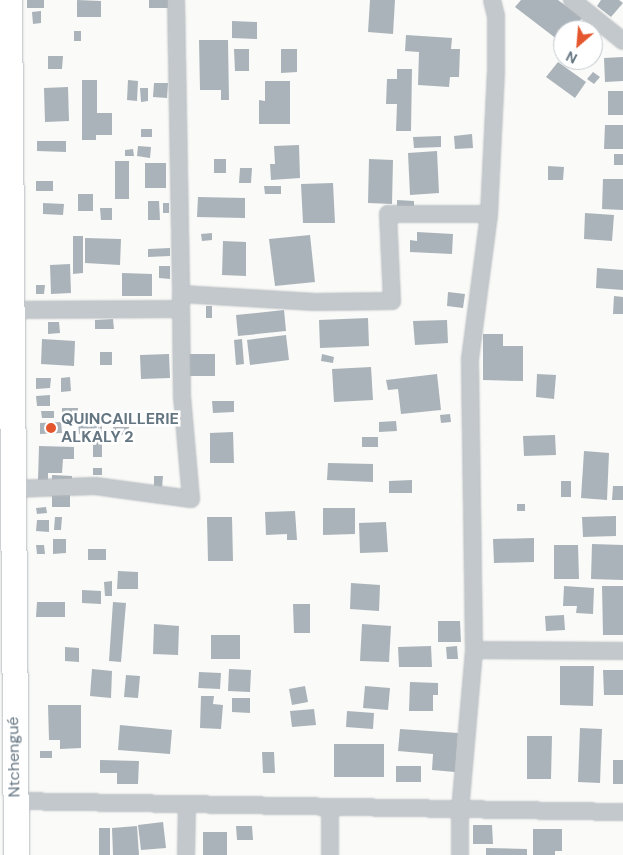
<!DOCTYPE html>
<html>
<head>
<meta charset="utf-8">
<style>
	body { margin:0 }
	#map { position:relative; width:623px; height:855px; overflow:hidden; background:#fafaf8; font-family:"DM Sans",sans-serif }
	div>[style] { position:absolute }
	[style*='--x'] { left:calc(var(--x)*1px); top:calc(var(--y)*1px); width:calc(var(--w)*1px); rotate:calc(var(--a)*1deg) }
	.building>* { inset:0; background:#aab3b9 }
	.roads { filter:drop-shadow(0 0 1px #b5babe) drop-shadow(0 0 1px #b5babe) }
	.street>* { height:16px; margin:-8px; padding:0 8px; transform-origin:8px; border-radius:8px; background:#c3c8cc }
	.primary>* { height:25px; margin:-12.5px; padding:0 12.5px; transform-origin:12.5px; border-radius:12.5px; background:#fff }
	.dots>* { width:14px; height:14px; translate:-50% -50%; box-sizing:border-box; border:2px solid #fff; border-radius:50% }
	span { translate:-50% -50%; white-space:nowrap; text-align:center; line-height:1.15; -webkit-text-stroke:5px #fff; paint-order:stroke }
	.poi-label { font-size:16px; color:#657683; font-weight:700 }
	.left { translate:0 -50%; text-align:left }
	.street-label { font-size:16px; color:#657683 }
	.north { position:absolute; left:553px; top:20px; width:50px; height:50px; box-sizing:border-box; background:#fff; border:1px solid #c1c8cd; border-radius:50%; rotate:207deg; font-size:14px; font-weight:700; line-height:20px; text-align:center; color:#657683 }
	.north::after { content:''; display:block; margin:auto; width:18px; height:22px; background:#e4572e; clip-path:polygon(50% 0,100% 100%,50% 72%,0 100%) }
</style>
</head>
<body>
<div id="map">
	<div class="building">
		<i style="clip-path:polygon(27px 0,44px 0,44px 8px,27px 8px)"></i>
		<i style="clip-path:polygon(77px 0,101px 1px,101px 17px,77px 17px)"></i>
		<i style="clip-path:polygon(149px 0,168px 0,168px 8px,149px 8px)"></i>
		<i style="clip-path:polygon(370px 0,395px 0,393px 34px,368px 32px)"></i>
		<i style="clip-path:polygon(521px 0,558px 0,582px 18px,572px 30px,563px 30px,562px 43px,515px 7px)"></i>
		<i style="clip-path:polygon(601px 0,619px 0,623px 3px,611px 17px,597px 6px)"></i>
		<i style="clip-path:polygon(41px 11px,41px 23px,33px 24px,32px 12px)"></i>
		<i style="clip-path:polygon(232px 21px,257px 22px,257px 39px,232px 38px)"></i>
		<i style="clip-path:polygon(74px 31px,81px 31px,81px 41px,74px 41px)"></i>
		<i style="clip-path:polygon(406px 35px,452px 38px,451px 49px,460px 49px,459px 77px,450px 77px,449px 87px,418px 85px,419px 52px,405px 51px)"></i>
		<i style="clip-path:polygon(199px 40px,228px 40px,229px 100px,221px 100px,221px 90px,200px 90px)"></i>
		<i style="clip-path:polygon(593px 41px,602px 47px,589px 67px,578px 60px,593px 60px)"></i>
		<i style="clip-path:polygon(234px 49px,249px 49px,249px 71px,235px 71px)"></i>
		<i style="clip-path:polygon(281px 49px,297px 49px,297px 72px,281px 73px)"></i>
		<i style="clip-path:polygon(48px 56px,63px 56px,62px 69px,48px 69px)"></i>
		<i style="clip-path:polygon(623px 57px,623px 81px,605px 82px,604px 58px)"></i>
		<i style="clip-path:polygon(558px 62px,586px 82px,575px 98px,546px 77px)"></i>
		<i style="clip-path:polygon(397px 69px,412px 69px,411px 131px,396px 131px,397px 104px,386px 104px,387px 79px,397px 79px)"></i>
		<i style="clip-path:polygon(593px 72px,600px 77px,594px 84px,587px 79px)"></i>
		<i style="clip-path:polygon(82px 80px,97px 80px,97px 113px,112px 113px,112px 135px,96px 135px,96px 140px,82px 140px)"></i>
		<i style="clip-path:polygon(128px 80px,138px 81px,137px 101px,127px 100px)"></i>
		<i style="clip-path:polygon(265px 81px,290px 81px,290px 124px,259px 124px,259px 100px,265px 101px)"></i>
		<i style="clip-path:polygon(154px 83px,168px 83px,167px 98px,153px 97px)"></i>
		<i style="clip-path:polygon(68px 87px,69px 121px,45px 122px,44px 88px)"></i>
		<i style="clip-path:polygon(140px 88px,148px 88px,148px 101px,141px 102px)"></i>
		<i style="clip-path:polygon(608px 91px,623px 91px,623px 115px,608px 115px)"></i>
		<i style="clip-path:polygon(605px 125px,623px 125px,623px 149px,604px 149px)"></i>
		<i style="clip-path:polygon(141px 129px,152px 129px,152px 137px,141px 137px)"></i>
		<i style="clip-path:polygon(472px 134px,473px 148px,455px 149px,454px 136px)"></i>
		<i style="clip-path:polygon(441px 136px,441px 147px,414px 148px,413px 137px)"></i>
		<i style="clip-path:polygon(37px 141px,66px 141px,66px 152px,37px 151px)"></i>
		<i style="clip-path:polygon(299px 145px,300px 178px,271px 180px,270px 164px,275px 164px,274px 146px)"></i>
		<i style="clip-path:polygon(138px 146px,151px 147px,150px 158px,137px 156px)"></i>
		<i style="clip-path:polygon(133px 149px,134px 156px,125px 156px,125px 150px)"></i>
		<i style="clip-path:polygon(437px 151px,439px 193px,410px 195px,408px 153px)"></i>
		<i style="clip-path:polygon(614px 154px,623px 154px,623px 165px,614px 165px)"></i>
		<i style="clip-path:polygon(214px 159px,226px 159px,226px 173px,214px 173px)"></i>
		<i style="clip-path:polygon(369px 159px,393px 160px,392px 204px,368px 203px)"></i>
		<i style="clip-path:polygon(115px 161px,129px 161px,129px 199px,115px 199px)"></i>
		<i style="clip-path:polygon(145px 163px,166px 163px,166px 188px,145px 188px)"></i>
		<i style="clip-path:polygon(548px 166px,564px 167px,563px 180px,548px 180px)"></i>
		<i style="clip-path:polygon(240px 168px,252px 168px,251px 183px,239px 183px)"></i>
		<i style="clip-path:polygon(603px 179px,623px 179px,623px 210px,602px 209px)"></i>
		<i style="clip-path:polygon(36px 181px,53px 181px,53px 191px,36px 191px)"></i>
		<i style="clip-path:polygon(333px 183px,335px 223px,303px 223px,301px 184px)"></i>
		<i style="clip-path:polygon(264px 186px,281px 186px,281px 194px,265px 194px)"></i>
		<i style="clip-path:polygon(78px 194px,93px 194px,93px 211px,78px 211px)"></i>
		<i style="clip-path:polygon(198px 197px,245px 198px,245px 218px,197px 217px)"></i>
		<i style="clip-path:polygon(397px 200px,414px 201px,414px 208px,397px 207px)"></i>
		<i style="clip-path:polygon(148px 201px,159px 201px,160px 220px,148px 220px)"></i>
		<i style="clip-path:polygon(43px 203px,64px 204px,63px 215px,43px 214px)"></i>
		<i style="clip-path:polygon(163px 203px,169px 203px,169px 213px,163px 213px)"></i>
		<i style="clip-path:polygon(100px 208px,112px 208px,112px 220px,101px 220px)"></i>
		<i style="clip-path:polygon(585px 213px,614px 215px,612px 241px,584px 239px)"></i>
		<i style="clip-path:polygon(417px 232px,453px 234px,452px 254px,410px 252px,410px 240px,417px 241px)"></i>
		<i style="clip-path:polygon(212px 233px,212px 240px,202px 241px,201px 234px)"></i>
		<i style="clip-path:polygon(310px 235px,315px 282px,275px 286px,269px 239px)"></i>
		<i style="clip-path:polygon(73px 236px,83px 236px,83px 273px,73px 274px)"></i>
		<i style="clip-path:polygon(85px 238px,121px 239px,120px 265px,85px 263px)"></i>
		<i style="clip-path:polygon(223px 241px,246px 242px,246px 276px,222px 275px)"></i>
		<i style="clip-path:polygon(170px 248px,170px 256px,148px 257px,148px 249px)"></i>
		<i style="clip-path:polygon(70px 264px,71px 293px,51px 294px,50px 265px)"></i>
		<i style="clip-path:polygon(159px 266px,170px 266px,170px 279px,159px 278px)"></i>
		<i style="clip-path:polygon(597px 268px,623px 270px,623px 290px,596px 288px)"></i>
		<i style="clip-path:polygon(122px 273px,152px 274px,152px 296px,122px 296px)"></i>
		<i style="clip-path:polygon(36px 285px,45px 285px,44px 294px,36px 294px)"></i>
		<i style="clip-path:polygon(448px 292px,465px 294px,463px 308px,447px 306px)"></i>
		<i style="clip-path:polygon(614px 296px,623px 297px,623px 314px,613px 314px)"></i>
		<i style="clip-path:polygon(206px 306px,212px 306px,212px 318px,206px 318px)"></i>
		<i style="clip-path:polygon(284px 310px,286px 331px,238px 336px,236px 315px)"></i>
		<i style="clip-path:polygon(368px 318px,369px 346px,320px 348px,319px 320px)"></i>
		<i style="clip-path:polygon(113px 319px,114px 329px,95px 329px,95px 320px)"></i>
		<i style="clip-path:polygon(447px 320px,448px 343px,415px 345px,413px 321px)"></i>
		<i style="clip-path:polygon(48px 322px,59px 322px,60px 333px,48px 334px)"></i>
		<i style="clip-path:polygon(483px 334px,503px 334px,503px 346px,523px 346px,523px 381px,483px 380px)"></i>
		<i style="clip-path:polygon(286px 335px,289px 360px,250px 365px,247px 340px)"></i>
		<i style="clip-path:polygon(42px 339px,75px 341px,74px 366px,41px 364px)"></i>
		<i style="clip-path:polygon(242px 339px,244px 364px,236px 365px,234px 340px)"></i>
		<i style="clip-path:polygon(100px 352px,112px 352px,112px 365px,100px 365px)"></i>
		<i style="clip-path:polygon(169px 354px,170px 378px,141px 379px,140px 355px)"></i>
		<i style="clip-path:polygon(188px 354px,215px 354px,215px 376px,188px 376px)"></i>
		<i style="clip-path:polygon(322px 354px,334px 357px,333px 363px,321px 361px)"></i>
		<i style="clip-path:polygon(371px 367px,373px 400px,334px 402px,332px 369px)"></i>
		<i style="clip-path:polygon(437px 374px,441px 410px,401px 414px,398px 389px,388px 390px,386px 380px)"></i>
		<i style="clip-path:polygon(537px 374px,556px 375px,554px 399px,536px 397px)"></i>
		<i style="clip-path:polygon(70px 377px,71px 391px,61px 392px,61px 378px)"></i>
		<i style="clip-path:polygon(36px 378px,51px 378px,50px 388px,36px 389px)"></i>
		<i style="clip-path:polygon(50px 395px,50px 406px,37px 406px,36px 396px)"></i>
		<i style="clip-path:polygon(212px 401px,234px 401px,234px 412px,213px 413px)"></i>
		<i style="clip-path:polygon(62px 408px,78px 408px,78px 417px,62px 418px)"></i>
		<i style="clip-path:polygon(41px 411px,54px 411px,54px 418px,42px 418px)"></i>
		<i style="clip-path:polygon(450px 414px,451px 422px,441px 423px,440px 415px)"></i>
		<i style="clip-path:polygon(78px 421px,102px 421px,102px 457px,93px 457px,93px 434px,79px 434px)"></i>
		<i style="clip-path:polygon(396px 421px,397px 431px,379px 432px,379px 422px)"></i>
		<i style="clip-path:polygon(61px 422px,62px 433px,40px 434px,40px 423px)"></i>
		<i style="clip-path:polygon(113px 427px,129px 427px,129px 435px,113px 435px)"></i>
		<i style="clip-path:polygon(233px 432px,234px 463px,210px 463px,210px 433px)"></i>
		<i style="clip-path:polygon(555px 435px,556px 455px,524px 456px,523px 436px)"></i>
		<i style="clip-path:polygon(362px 437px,378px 437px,378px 447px,362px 447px)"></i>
		<i style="clip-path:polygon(39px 446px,74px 447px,74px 459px,63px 459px,62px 473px,48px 473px,48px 480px,38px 480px)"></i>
		<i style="clip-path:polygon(584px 451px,609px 453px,607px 500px,581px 498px)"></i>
		<i style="clip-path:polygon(328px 463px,373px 464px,373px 482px,327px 480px)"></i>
		<i style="clip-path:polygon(93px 468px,102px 468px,102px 475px,93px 475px)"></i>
		<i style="clip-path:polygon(52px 475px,72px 476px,72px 482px,52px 481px)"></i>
		<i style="clip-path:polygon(154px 476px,163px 476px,162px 488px,154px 487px)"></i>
		<i style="clip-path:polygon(412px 480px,412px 493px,389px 493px,389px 481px)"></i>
		<i style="clip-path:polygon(561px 481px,571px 481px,571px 497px,561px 497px)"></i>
		<i style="clip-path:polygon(613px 486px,623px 486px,623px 500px,612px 500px)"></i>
		<i style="clip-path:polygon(52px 494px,70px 494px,70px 507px,52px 507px)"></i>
		<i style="clip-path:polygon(517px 504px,525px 504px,525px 511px,517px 511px)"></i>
		<i style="clip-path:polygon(46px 507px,47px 513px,37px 514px,36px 508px)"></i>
		<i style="clip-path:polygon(323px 508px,355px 508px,355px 534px,323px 535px)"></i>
		<i style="clip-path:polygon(295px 511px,297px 540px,287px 540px,287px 534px,266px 535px,265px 512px)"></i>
		<i style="clip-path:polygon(616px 516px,616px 536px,583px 537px,582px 517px)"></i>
		<i style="clip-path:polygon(55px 517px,62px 517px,61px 530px,54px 530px)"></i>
		<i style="clip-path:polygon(207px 517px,232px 517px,233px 561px,208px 561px)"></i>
		<i style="clip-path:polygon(37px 520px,49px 520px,49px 532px,36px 531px)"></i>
		<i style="clip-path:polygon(386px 522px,388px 552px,360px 553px,359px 523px)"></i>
		<i style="clip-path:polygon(534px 538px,534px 562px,494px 563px,493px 539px)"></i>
		<i style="clip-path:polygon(53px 539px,66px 539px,66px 553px,53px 554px)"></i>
		<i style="clip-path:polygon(592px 544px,623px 545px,623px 580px,591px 579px)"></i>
		<i style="clip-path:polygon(36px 545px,44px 545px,45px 554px,37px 554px)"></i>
		<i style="clip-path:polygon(554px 545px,578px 545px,579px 579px,554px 579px)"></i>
		<i style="clip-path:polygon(88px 549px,106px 549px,106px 560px,88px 560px)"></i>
		<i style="clip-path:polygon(118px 571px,138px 572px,138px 589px,117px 589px)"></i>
		<i style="clip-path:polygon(112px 581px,112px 596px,105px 596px,104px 582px)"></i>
		<i style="clip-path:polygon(351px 583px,380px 585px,379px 611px,350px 609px)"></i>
		<i style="clip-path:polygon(564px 586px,594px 588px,593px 614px,576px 613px,577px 606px,563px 606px)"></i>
		<i style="clip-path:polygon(602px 586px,623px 586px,623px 635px,603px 635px)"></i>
		<i style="clip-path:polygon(82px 590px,101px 591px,101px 604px,82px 603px)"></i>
		<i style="clip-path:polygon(37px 602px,65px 602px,65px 617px,36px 617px)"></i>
		<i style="clip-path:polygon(113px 602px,126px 603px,121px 662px,109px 661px)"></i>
		<i style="clip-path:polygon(293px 604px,310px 604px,310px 633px,294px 633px)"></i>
		<i style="clip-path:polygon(564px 615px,565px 630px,546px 631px,545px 616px)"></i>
		<i style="clip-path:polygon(438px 621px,460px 621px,461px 642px,438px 642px)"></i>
		<i style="clip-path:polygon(154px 624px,179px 626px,178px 655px,153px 654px)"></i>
		<i style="clip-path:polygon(362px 624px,391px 626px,389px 662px,360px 661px)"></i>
		<i style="clip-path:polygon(211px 635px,240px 635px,240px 659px,211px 659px)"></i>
		<i style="clip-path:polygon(431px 646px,432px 667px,399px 667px,398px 647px)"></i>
		<i style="clip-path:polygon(457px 646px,458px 659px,447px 659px,446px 647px)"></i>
		<i style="clip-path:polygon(65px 647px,79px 648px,79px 662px,65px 661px)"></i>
		<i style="clip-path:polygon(560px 666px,594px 666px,593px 706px,560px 705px)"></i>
		<i style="clip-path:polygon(92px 669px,112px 671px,111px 698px,90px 696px)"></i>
		<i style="clip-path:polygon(229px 669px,251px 670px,250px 692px,228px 691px)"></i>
		<i style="clip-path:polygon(603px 670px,623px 670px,623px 695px,604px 695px)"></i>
		<i style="clip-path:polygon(199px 672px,221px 673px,220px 689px,198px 688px)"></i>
		<i style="clip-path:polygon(126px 675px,140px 676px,138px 698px,124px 697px)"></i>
		<i style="clip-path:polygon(410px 682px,438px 683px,438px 695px,433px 695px,433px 711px,409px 711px)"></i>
		<i style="clip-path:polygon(305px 686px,308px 702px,292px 705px,289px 689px)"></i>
		<i style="clip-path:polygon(365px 686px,390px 688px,388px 710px,363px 708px)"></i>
		<i style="clip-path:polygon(201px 696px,214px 696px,213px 704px,223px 705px,221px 729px,200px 728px)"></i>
		<i style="clip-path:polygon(232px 698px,250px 698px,250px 713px,232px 712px)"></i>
		<i style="clip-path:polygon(48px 705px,81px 705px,81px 748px,60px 749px,60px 740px,49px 740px)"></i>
		<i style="clip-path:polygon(314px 709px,316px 725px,292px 727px,290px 711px)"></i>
		<i style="clip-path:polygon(347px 711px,374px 713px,373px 729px,346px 727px)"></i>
		<i style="clip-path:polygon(120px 725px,172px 730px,170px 754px,118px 750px)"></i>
		<i style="clip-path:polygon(580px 728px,602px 729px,600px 783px,578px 782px)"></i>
		<i style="clip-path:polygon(400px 729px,458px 733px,455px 772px,432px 770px,433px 754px,398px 751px)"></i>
		<i style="clip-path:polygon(527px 736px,552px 736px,551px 779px,527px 779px)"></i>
		<i style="clip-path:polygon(334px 744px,384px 744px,384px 777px,334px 777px)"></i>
		<i style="clip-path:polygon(40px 751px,52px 751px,52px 758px,40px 758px)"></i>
		<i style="clip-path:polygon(262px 752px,274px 752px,275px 773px,263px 773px)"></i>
		<i style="clip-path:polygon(100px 760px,139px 761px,138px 784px,117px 784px,117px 773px,100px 773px)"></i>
		<i style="clip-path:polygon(613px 760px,623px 760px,623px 784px,613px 784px)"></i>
		<i style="clip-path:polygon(396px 766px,421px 766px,421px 782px,396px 782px)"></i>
		<i style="clip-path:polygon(163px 822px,166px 848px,141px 850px,138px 825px)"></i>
		<i style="clip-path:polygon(473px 825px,492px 825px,493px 844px,473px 844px)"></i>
		<i style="clip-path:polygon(137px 826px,139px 855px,113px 855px,112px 828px)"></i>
		<i style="clip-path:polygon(236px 826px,252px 826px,253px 840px,237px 840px)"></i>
		<i style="clip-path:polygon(99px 828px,110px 828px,110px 855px,99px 855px)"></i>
		<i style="clip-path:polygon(533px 829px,562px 829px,562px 851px,555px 851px,555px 855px,533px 855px)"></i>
		<i style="clip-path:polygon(203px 832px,227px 832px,227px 855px,203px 855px)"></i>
		<i style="clip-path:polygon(486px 848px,527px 849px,527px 855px,486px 855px)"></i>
	</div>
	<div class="roads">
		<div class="street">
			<i style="--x:176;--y:0;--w:294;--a:89"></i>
			<i style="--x:181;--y:294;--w:134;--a:3.4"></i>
			<i style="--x:315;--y:302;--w:77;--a:-0.7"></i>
			<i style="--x:392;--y:301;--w:87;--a:-92.6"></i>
			<i style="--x:388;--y:214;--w:101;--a:0"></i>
			<i style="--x:572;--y:0;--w:65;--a:38.8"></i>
			<i style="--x:11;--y:310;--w:170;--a:-0.3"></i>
			<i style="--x:11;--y:489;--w:84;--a:-2"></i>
			<i style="--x:95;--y:486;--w:97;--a:7.7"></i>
			<i style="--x:191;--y:499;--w:102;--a:-95"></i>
			<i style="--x:182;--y:397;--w:103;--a:-90.6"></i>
			<i style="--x:474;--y:650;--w:149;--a:0.4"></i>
			<i style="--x:15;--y:801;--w:608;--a:1.04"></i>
			<i style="--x:186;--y:855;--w:51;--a:-88.9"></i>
			<i style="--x:330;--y:855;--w:47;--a:-90"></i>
			<i style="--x:460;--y:855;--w:44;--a:-90"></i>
			<i style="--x:460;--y:811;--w:162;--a:-85"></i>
			<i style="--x:474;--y:650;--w:291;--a:-90.8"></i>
			<i style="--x:470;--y:359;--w:146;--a:-82.5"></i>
			<i style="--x:489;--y:214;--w:143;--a:-87.2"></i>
			<i style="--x:496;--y:71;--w:55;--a:-90"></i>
			<i style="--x:496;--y:16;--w:16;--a:-104"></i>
		</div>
		<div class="primary">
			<i style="--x:9;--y:0;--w:855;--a:89.53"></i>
		</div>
	</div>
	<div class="dots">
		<i style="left:51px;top:428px;background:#e4572e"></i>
	</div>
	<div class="poi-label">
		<span class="left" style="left:61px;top:428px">QUINCAILLERIE<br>ALKALY 2</span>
	</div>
	<div class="street-label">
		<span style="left:14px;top:757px;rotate:-91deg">Ntchengué</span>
	</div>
	<div class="north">N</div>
</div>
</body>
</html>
